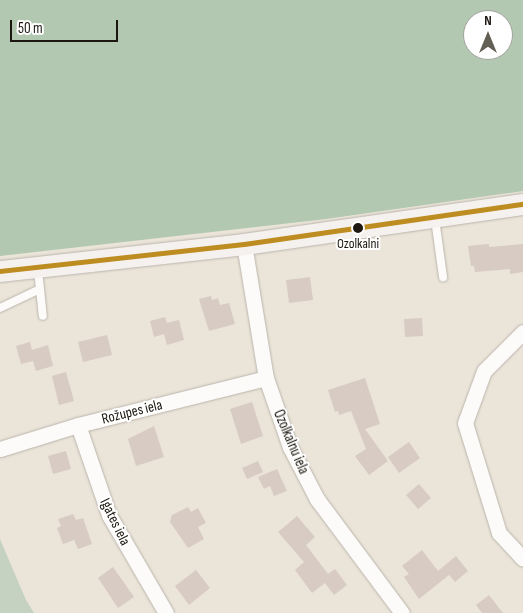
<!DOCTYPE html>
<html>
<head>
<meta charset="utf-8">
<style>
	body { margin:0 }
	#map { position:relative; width:523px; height:613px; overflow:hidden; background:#ebe4d9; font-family:"Sofia Sans Condensed",sans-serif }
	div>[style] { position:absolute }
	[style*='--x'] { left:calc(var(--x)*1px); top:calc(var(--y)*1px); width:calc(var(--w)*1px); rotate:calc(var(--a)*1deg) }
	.green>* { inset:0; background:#c5d2c1 }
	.forest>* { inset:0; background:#b2c8b1 }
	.building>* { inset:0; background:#d8cbc3 }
	.roads { filter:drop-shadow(0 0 1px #bab5ac) drop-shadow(0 0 1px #bab5ac) }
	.lane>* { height:8px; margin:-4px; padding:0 4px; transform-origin:4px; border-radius:4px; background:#fcfbf9 }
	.street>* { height:15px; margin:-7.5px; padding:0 7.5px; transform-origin:7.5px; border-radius:7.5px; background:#fcfbf9 }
	.secondary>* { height:21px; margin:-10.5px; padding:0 10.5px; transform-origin:10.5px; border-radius:10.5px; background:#f5f1ef }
	.bus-1>* { height:5px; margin:-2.5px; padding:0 2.5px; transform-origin:2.5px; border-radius:2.5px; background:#be8d21 }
	.dots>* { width:14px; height:14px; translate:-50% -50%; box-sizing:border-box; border:2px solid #fff; border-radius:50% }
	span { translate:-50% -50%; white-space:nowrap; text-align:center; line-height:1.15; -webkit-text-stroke:4px #fff; paint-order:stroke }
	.bus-label { font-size:14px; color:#1c1710 }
	.street-label { font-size:15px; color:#1c1710 }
	.north { position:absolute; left:463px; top:10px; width:50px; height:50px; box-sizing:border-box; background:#fff; border:1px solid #a4a29f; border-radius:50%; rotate:0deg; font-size:14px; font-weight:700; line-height:20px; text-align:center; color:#1c1710 }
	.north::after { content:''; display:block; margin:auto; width:18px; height:22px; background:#645f56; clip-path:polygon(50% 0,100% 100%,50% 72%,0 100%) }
	.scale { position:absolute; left:10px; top:20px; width:108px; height:22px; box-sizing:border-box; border:2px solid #1c1710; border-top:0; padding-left:6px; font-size:15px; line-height:18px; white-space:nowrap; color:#1c1710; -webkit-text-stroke:4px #fff; paint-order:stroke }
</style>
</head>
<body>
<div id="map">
	<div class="green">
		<i style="clip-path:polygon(0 539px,26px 600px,34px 613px,0 613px)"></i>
	</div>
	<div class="forest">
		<i style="clip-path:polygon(evenodd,0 0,523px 0,523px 191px,326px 219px,0 256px,0 0,473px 20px,503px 20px,503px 50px,473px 50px,473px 20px)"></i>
	</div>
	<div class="building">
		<i style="clip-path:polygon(489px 244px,489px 247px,523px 244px,523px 272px,510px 274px,510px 269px,475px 272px,474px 266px,471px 266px,468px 246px)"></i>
		<i style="clip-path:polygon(310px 277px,313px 300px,289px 303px,286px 280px)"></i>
		<i style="clip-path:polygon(211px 296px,212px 300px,218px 298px,220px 305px,229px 303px,235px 324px,209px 331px,199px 299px)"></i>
		<i style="clip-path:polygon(165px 317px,167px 323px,179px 320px,184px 340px,167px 345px,164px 334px,154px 337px,150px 321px)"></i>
		<i style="clip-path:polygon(422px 318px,423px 336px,405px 337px,404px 319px)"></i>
		<i style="clip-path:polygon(107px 335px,112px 355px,83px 362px,78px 342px)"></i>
		<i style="clip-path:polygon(30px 342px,32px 350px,48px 345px,53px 366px,36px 371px,33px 361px,21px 364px,16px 346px)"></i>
		<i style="clip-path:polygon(66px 372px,74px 401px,59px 405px,52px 376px)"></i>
		<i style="clip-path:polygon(365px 378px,380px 424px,365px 429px,388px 461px,369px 475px,355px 456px,366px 449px,351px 411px,339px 415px,338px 411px,335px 412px,328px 390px)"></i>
		<i style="clip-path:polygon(252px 402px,263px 436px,241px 444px,230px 409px)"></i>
		<i style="clip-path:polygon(154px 426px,164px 457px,136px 466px,128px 439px)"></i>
		<i style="clip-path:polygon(409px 442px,420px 458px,399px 473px,388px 457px)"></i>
		<i style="clip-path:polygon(66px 451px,71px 469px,53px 474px,48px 456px)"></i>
		<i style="clip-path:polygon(258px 461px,263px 472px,247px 479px,242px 468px)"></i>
		<i style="clip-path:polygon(277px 469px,287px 491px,274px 496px,270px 486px,264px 489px,258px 477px)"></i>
		<i style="clip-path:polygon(419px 484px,431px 498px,418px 509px,406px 495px)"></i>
		<i style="clip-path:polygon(188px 507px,191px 512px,198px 508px,206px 523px,198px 527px,204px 539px,188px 548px,170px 522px,172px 515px)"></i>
		<i style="clip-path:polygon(73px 514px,76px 520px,83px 518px,92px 544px,78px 549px,74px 540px,63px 544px,57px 528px,61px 526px,58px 519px)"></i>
		<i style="clip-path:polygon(297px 516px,315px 537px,306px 545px,328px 574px,335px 569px,347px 585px,334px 595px,325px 583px,312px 593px,295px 570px,304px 562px,278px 532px)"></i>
		<i style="clip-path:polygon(422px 550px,438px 571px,456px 556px,468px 571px,455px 582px,449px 575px,419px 599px,404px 577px,409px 574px,402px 566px)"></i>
		<i style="clip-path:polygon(113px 567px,134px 597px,118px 608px,98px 578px)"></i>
		<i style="clip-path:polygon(196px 570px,210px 588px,189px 605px,175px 586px)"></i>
		<i style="clip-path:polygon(489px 595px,503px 613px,482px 613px,476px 605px)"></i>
	</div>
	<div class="roads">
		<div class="lane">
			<i style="--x:435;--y:219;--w:59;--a:82.1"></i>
			<i style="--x:40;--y:289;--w:27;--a:84"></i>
			<i style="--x:0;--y:308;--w:44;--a:-25.4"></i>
			<i style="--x:40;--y:289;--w:20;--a:-96"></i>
		</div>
		<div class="street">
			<i style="--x:244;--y:244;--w:136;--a:80.7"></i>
			<i style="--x:266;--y:378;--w:73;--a:70.8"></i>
			<i style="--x:290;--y:447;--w:59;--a:62.6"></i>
			<i style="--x:317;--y:499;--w:142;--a:53.3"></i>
			<i style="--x:523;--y:332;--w:55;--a:135"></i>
			<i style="--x:484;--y:371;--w:55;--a:110.1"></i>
			<i style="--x:465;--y:423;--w:115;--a:72.8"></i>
			<i style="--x:499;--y:533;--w:35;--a:47"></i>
			<i style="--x:78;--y:425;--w:95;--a:71"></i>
			<i style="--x:109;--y:515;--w:113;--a:59.8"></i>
			<i style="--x:0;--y:449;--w:82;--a:-17.1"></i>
			<i style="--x:78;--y:425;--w:194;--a:-14"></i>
		</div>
		<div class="secondary">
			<i style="--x:0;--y:271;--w:245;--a:-6.3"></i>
			<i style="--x:244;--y:244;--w:282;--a:-8.2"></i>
		</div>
	</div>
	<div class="bus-1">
		<i style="--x:0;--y:271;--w:245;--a:-6.3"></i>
		<i style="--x:244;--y:244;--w:282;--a:-8.2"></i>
	</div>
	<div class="dots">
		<i style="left:358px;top:228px;background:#1c1710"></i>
	</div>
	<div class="bus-label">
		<span style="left:358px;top:244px">Ozolkalni</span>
	</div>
	<div class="street-label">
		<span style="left:132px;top:412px;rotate:-14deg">Rožupes iela</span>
		<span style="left:291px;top:442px;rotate:67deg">Ozolkalnu iela</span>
		<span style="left:115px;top:522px;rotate:64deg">Igates iela</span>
	</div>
	<div class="north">N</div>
	<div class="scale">50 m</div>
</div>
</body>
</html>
